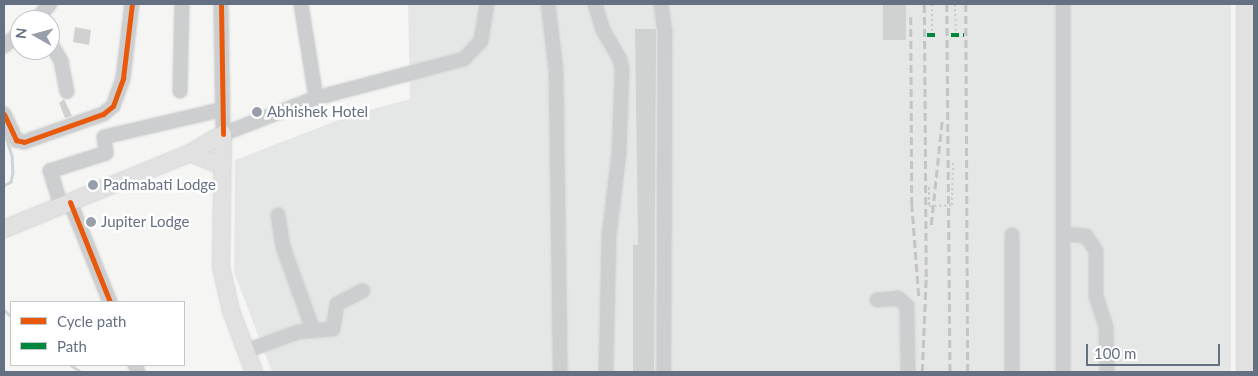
<!DOCTYPE html>
<html>
<head>
<meta charset="utf-8">
<style>
	body { margin:0 }
	#map { position:relative; width:1258px; height:376px; overflow:hidden; background:#f5f5f4; font-family:Lato,sans-serif }
	div>[style] { position:absolute }
	[style*='--x'] { left:calc(var(--x)*1px); top:calc(var(--y)*1px); width:calc(var(--w)*1px); rotate:calc(var(--a)*1deg) }
	.built>* { inset:0; background:#e5e6e6 }
	.stream>* { height:2.5px; margin:-1.25px; padding:0 1.25px; transform-origin:1.25px; border-radius:1.25px; background:#ced4d8 }
	.building>* { inset:0; background:#d0d1d1 }
	.path>* { height:2px; margin-top:-1px; transform-origin:0; background:repeating-linear-gradient(90deg,#cacacb 0 2.5px,transparent 0 5px) }
	.roads { filter:drop-shadow(0 0 1px #d2d3d3) drop-shadow(0 0 1px #d2d3d3) }
	.minor>* { height:14px; margin:-7px; padding:0 7px; transform-origin:7px; border-radius:7px; background:#cdcecf }
	.major>* { height:16px; margin:-8px; padding:0 8px; transform-origin:8px; border-radius:8px; background:#e1e1e1 }
	.rail>* { height:2.5px; margin-top:-1.25px; transform-origin:0; background:repeating-linear-gradient(90deg,#c4c4c5 0 8px,transparent 0 12px) }
	.quiet>* { height:4px; margin-top:-2px; transform-origin:0; background:repeating-linear-gradient(90deg,#00873e 0 8px,transparent 0 12px) }
	.cycleway>* { height:5px; margin:-2.5px; padding:0 2.5px; transform-origin:2.5px; border-radius:2.5px; background:#e8590c }
	.dots>* { width:14px; height:14px; translate:-50% -50%; box-sizing:border-box; border:2px solid #fff; border-radius:50% }
	span { translate:-50% -50%; white-space:nowrap; text-align:center; line-height:1.15; -webkit-text-stroke:5px #fff; paint-order:stroke }
	.poi-label { font-size:15px; color:#667083 }
	.left { translate:0 -50%; text-align:left }
	.frame { position:absolute; inset:0; border:5px solid #667083; pointer-events:none }
	.legend { position:absolute; left:10px; top:301px; width:175px; height:65px; box-sizing:border-box; background:#fff; border:1px solid #c2c6cd; margin:0; padding:6px 9px; list-style:none; font-size:15px; color:#667083 }
	.legend li { display:flex; align-items:center; gap:10px; height:25px }
	.legend b { width:25px; border:1px solid #c2c6cd }
	.north { position:absolute; left:10px; top:10px; width:50px; height:50px; box-sizing:border-box; background:#fff; border:1px solid #c2c6cd; border-radius:50%; rotate:277deg; font-size:14px; font-weight:700; line-height:20px; text-align:center; color:#667083 }
	.north::after { content:''; display:block; margin:auto; width:18px; height:22px; background:#989fab; clip-path:polygon(50% 0,100% 100%,50% 72%,0 100%) }
	.scale { position:absolute; left:1086px; top:344px; width:134px; height:22px; box-sizing:border-box; border:2px solid #667083; border-top:0; padding-left:6px; font-size:15px; line-height:18px; white-space:nowrap; color:#667083; -webkit-text-stroke:4px #fff; paint-order:stroke }
</style>
</head>
<body>
<div id="map">
	<div class="built">
		<i style="clip-path:polygon(408px 4px,1231px 4px,1231px 372px,272px 372px,234px 272px,235px 160px,354px 114px,410px 99px)"></i>
	</div>
	<div class="stream">
		<i style="--x:4;--y:131;--w:25;--a:72"></i>
		<i style="--x:12;--y:155;--w:17;--a:87"></i>
		<i style="--x:13;--y:172;--w:10;--a:101"></i>
		<i style="--x:11;--y:182;--w:8;--a:150"></i>
		<i style="--x:4;--y:310;--w:9;--a:41"></i>
		<i style="--x:71;--y:365;--w:12;--a:35"></i>
	</div>
	<div class="building">
		<i style="clip-path:polygon(883px 4px,906px 4px,906px 40px,883px 40px)"></i>
		<i style="clip-path:polygon(75px 27px,91px 30px,89px 45px,73px 42px)"></i>
		<i style="clip-path:polygon(635px 29px,656px 29px,656px 32px,654px 372px,633px 372px,633px 245px,638px 245px)"></i>
		<i style="clip-path:polygon(64px 99px,72px 116px,65px 118px,59px 103px)"></i>
	</div>
	<div class="path">
		<i style="--x:932;--y:4;--w:31;--a:90"></i>
		<i style="--x:955;--y:4;--w:31;--a:88"></i>
		<i style="--x:929;--y:187;--w:19;--a:90"></i>
		<i style="--x:929;--y:206;--w:23;--a:-2"></i>
		<i style="--x:952;--y:205;--w:45;--a:-88.7"></i>
	</div>
	<div class="roads">
		<div class="minor">
			<i style="--x:221;--y:4;--w:130;--a:89.1"></i>
			<i style="--x:223;--y:134;--w:100;--a:-21.2"></i>
			<i style="--x:316;--y:98;--w:153;--a:-14.8"></i>
			<i style="--x:464;--y:59;--w:25;--a:-47"></i>
			<i style="--x:481;--y:41;--w:37;--a:-81"></i>
			<i style="--x:301;--y:4;--w:95;--a:80.9"></i>
			<i style="--x:548;--y:4;--w:66;--a:83.1"></i>
			<i style="--x:556;--y:70;--w:302;--a:89.2"></i>
			<i style="--x:595;--y:4;--w:27;--a:73"></i>
			<i style="--x:603;--y:30;--w:34;--a:60"></i>
			<i style="--x:620;--y:60;--w:9;--a:77"></i>
			<i style="--x:622;--y:69;--w:84;--a:92"></i>
			<i style="--x:619;--y:153;--w:84;--a:96.9"></i>
			<i style="--x:609;--y:236;--w:136;--a:91.3"></i>
			<i style="--x:661;--y:4;--w:27;--a:82"></i>
			<i style="--x:665;--y:31;--w:341;--a:90.2"></i>
			<i style="--x:36;--y:20;--w:21;--a:-49"></i>
			<i style="--x:50;--y:42;--w:22;--a:60"></i>
			<i style="--x:61;--y:61;--w:31;--a:79"></i>
			<i style="--x:4;--y:46;--w:21;--a:-39"></i>
			<i style="--x:180;--y:91;--w:87;--a:-88.7"></i>
			<i style="--x:4;--y:114;--w:29;--a:65"></i>
			<i style="--x:16;--y:140;--w:8;--a:14"></i>
			<i style="--x:24;--y:142;--w:84;--a:-19.5"></i>
			<i style="--x:103;--y:114;--w:13;--a:-39"></i>
			<i style="--x:113;--y:106;--w:30;--a:-70"></i>
			<i style="--x:123;--y:78;--w:75;--a:-83.1"></i>
			<i style="--x:70;--y:202;--w:108;--a:68.2"></i>
			<i style="--x:61;--y:206;--w:37;--a:-107"></i>
			<i style="--x:50;--y:171;--w:59;--a:-17.8"></i>
			<i style="--x:106;--y:153;--w:16;--a:-97"></i>
			<i style="--x:104;--y:137;--w:115;--a:-13.1"></i>
			<i style="--x:278;--y:215;--w:32;--a:81"></i>
			<i style="--x:283;--y:247;--w:88;--a:70.1"></i>
			<i style="--x:1064;--y:234;--w:22;--a:5"></i>
			<i style="--x:1086;--y:236;--w:18;--a:56"></i>
			<i style="--x:1096;--y:251;--w:45;--a:90"></i>
			<i style="--x:1096;--y:296;--w:33;--a:72"></i>
			<i style="--x:1106;--y:327;--w:45;--a:88.7"></i>
			<i style="--x:877;--y:300;--w:21;--a:-5"></i>
			<i style="--x:898;--y:298;--w:12;--a:42"></i>
			<i style="--x:907;--y:306;--w:66;--a:89.1"></i>
			<i style="--x:246;--y:351;--w:55;--a:-20.1"></i>
			<i style="--x:298;--y:332;--w:35;--a:-5"></i>
			<i style="--x:333;--y:329;--w:25;--a:-81"></i>
			<i style="--x:337;--y:304;--w:29;--a:-27"></i>
			<i style="--x:135;--y:365;--w:8;--a:67"></i>
			<i style="--x:1012;--y:372;--w:137;--a:-90"></i>
			<i style="--x:1063;--y:372;--w:368;--a:-90"></i>
		</div>
		<div class="major">
			<i style="--x:190;--y:153;--w:27;--a:22"></i>
			<i style="--x:4;--y:229;--w:201;--a:-22.2"></i>
			<i style="--x:190;--y:153;--w:38;--a:-30"></i>
			<i style="--x:223;--y:134;--w:133;--a:90.9"></i>
			<i style="--x:221;--y:267;--w:45;--a:77.2"></i>
			<i style="--x:231;--y:311;--w:65;--a:69.3"></i>
			<i style="--x:1245;--y:372;--w:368;--a:-90"></i>
		</div>
	</div>
	<div class="rail">
		<i style="--x:947;--y:4;--w:368;--a:89.5"></i>
		<i style="--x:966;--y:4;--w:368;--a:89.7"></i>
		<i style="--x:911;--y:17;--w:187;--a:89.7"></i>
		<i style="--x:912;--y:204;--w:93;--a:85.7"></i>
		<i style="--x:931;--y:225;--w:105;--a:-84"></i>
		<i style="--x:922;--y:372;--w:95;--a:-87.6"></i>
		<i style="--x:926;--y:277;--w:273;--a:-90.4"></i>
	</div>
	<div class="quiet">
		<i style="--x:927;--y:35;--w:11;--a:0"></i>
		<i style="--x:951;--y:35;--w:13;--a:0"></i>
	</div>
	<div class="cycleway">
		<i style="--x:221;--y:4;--w:130;--a:89.1"></i>
		<i style="--x:4;--y:114;--w:29;--a:65"></i>
		<i style="--x:16;--y:140;--w:8;--a:14"></i>
		<i style="--x:24;--y:142;--w:84;--a:-19.5"></i>
		<i style="--x:103;--y:114;--w:13;--a:-39"></i>
		<i style="--x:113;--y:106;--w:30;--a:-70"></i>
		<i style="--x:123;--y:78;--w:75;--a:-83.1"></i>
		<i style="--x:70;--y:202;--w:108;--a:68.2"></i>
	</div>
	<div class="dots">
		<i style="left:257px;top:112px;background:#989fab"></i>
		<i style="left:93px;top:185px;background:#989fab"></i>
		<i style="left:91px;top:222px;background:#989fab"></i>
	</div>
	<div class="poi-label">
		<span class="left" style="left:267px;top:112px">Abhishek Hotel</span>
		<span class="left" style="left:103px;top:185px">Padmabati Lodge</span>
		<span class="left" style="left:101px;top:222px">Jupiter Lodge</span>
	</div>
	<div class="frame"></div>
	<ul class="legend">
	<li><b style="height:6px;background:#e8590c"></b>Cycle path</li>
	<li><b style="height:6px;background:#00873e"></b>Path</li>
	</ul>
	<div class="north">N</div>
	<div class="scale">100 m</div>
</div>
</body>
</html>
